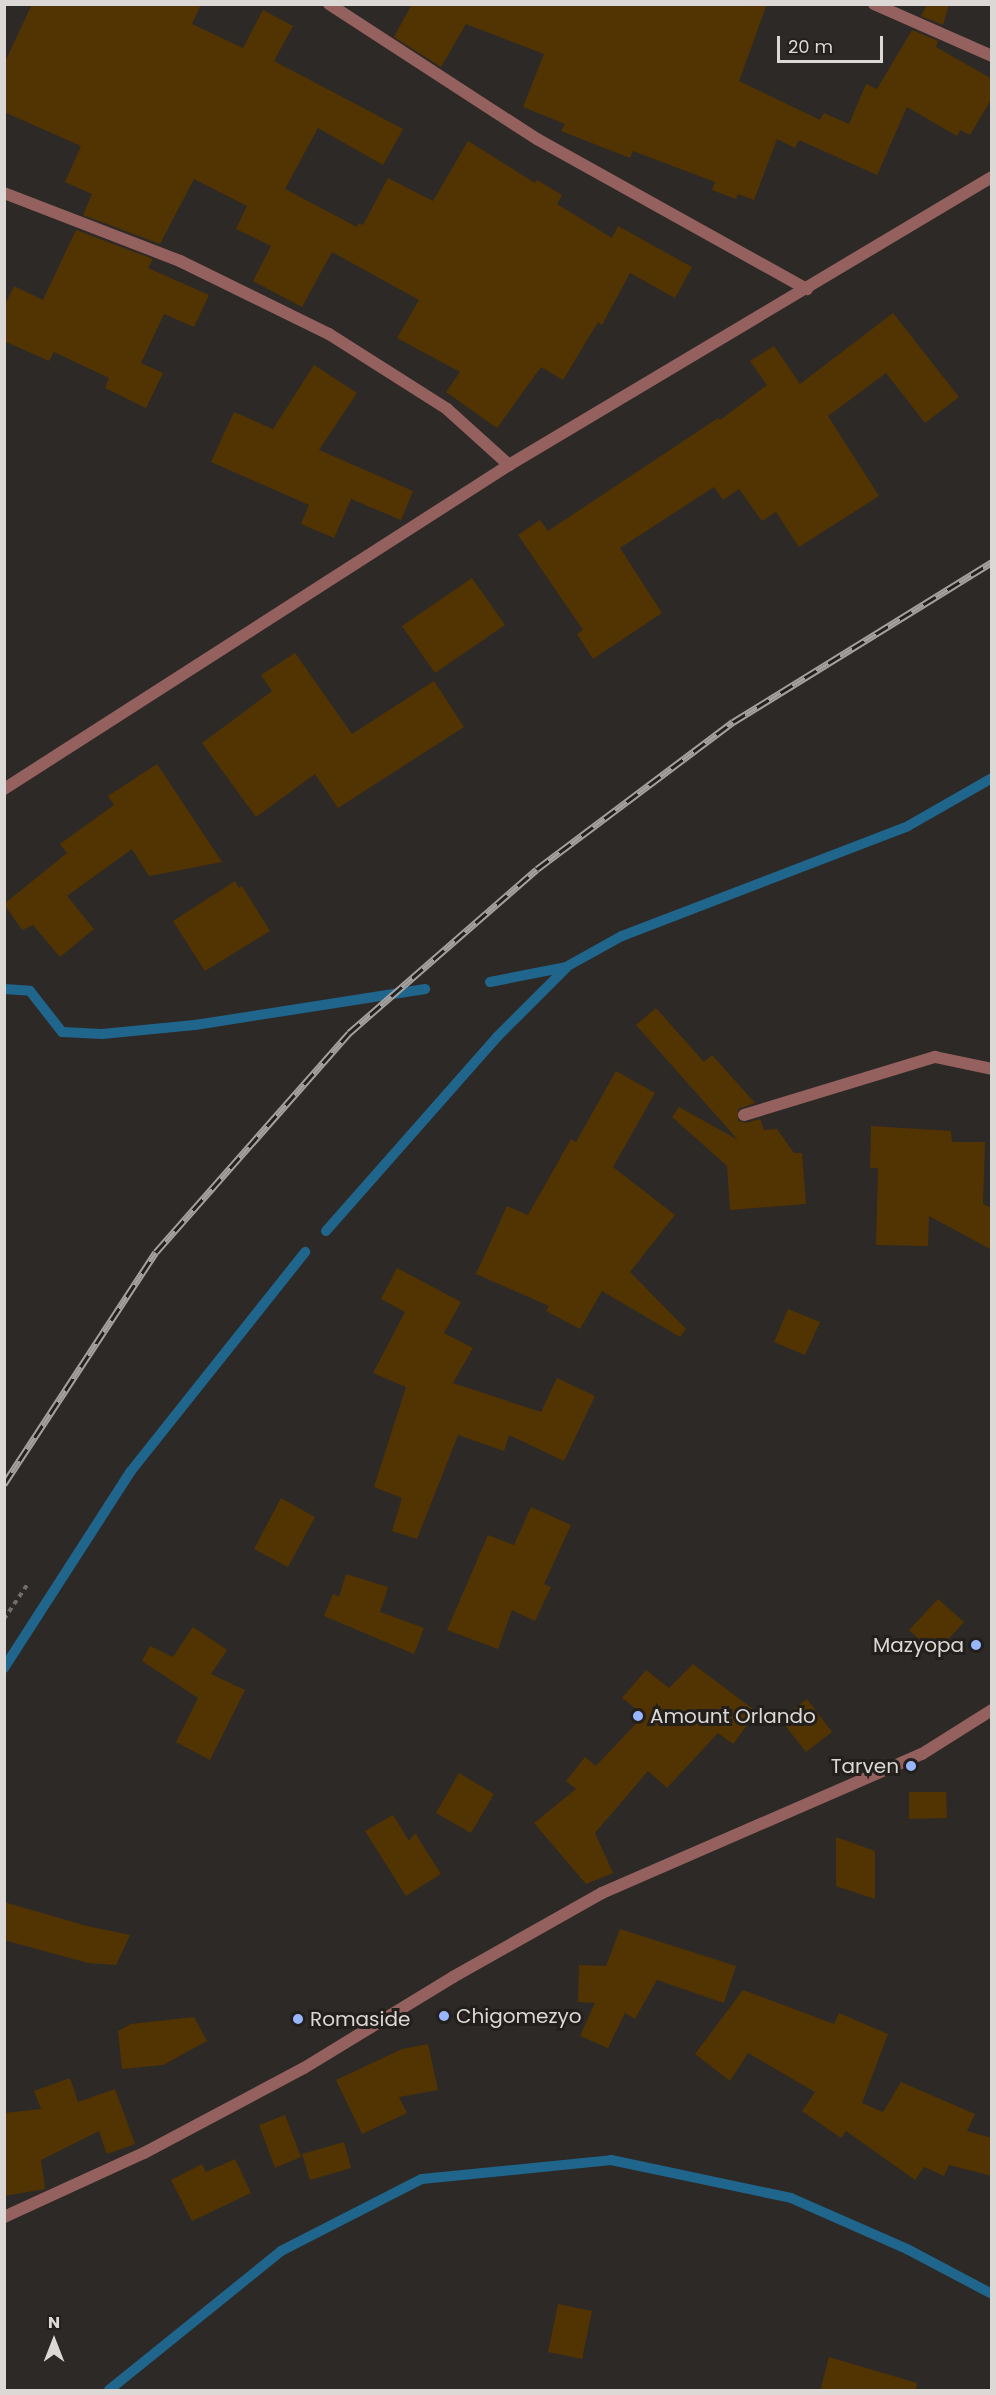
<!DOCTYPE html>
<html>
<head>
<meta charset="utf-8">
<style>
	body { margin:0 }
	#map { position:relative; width:996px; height:2395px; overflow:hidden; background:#2d2926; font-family:Poppins,sans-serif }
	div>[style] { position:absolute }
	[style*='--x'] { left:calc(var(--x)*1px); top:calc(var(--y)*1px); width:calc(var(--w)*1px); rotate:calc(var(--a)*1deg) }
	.stream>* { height:10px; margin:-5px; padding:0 5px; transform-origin:5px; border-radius:5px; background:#1f658c }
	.building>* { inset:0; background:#523402 }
	.path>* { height:4px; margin-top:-2px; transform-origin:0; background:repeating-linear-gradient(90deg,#706d6a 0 4.5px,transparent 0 9px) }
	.minor>* { height:12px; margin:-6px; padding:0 6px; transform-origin:6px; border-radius:6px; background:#95615e }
	.tertiary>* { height:12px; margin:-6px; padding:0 6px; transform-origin:6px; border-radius:6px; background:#95615e }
	.rail>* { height:7px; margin-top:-3.5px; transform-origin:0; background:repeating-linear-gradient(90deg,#231f1c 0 14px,#a4a09e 0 28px); box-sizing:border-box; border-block:2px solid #a4a09e }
	.dots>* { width:16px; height:16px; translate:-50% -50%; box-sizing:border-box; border:3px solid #231f1c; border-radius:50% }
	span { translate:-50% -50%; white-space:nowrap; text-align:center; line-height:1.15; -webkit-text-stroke:6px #231f1c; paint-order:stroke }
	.poi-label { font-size:20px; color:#dbd8d6 }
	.right { translate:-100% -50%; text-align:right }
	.left { translate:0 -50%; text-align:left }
	.frame { position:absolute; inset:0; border:6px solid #dbd8d6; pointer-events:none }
	.north { position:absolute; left:24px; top:2311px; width:60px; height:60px; -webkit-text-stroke:4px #231f1c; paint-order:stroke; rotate:0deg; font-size:16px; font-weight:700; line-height:24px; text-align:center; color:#dbd8d6 }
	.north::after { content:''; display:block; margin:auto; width:21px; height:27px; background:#dbd8d6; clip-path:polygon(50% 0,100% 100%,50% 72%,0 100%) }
	.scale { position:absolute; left:777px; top:36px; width:106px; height:27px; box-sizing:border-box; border:3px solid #dbd8d6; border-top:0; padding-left:8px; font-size:18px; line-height:21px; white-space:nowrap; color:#dbd8d6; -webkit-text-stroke:4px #231f1c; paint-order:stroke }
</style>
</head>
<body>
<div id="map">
	<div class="stream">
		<i style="--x:490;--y:982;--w:77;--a:-11.2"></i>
		<i style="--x:566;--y:967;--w:64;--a:-29"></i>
		<i style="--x:622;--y:936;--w:306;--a:-21"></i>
		<i style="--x:908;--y:826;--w:97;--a:-29.7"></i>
		<i style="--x:4;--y:989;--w:26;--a:4"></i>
		<i style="--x:30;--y:991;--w:52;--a:52"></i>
		<i style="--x:62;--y:1032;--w:40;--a:2.9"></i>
		<i style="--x:102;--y:1034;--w:93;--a:-5.5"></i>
		<i style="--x:195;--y:1025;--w:233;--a:-8.9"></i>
		<i style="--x:326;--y:1231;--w:259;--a:-48.6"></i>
		<i style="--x:497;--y:1037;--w:98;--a:-45"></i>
		<i style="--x:4;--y:1668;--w:234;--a:-57.2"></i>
		<i style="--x:131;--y:1471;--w:280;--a:-51.5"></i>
		<i style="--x:109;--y:2390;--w:221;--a:-38.9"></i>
		<i style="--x:281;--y:2251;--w:158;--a:-27.1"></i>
		<i style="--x:422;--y:2179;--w:190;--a:-5.7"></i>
		<i style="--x:611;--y:2160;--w:184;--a:11.9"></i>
		<i style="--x:791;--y:2198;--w:127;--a:23.7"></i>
		<i style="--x:907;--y:2249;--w:96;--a:27.9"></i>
	</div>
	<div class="building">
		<i style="clip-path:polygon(32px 4px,201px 4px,192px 24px,243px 48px,263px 10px,293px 26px,274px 61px,403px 129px,383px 165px,318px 128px,285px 189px,357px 227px,359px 223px,363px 225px,388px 178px,433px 201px,468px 141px,535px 183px,537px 180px,562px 195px,557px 204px,612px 238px,618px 226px,692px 267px,675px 298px,630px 273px,602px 325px,598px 322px,563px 380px,541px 367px,497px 428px,446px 392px,460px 372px,397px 338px,419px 300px,332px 252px,302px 307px,253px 281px,271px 246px,236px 229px,247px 206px,194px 179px,160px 244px,83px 215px,92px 194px,65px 182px,81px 146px,4px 112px,4px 64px)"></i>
		<i style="clip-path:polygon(412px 4px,767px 4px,739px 81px,820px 120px,824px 113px,849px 124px,866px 84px,877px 89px,912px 30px,938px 41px,936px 47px,992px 79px,992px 98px,970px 135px,960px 130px,957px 136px,907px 107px,877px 175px,799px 140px,795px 148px,777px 139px,754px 200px,738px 194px,736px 199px,712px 190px,715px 182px,633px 151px,630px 158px,561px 131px,565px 124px,523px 107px,544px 54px,466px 24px,441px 67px,394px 37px)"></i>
		<i style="clip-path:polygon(927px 4px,949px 4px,943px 25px,921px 16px)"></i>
		<i style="clip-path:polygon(76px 230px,153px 259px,148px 268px,209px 295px,194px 327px,164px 314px,141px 363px,163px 373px,146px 408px,105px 388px,109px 378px,54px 352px,49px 361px,4px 341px,4px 307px,14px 286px,43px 300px)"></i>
		<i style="clip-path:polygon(893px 313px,959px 397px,925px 423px,886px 373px,828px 416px,879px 496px,799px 547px,776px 512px,762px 521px,739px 489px,723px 500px,714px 487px,620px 548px,662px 613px,593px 659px,577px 634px,583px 630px,518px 535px,540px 520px,548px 531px,718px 418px,720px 420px,767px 385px,750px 361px,774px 346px,800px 384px)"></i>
		<i style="clip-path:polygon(314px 365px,357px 393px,319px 450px,413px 491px,401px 520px,351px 499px,334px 538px,301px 524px,309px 505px,211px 462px,234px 412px,273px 429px)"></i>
		<i style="clip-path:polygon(472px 578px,505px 625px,435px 673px,402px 626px)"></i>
		<i style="clip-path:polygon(295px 653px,352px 734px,434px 681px,464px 727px,338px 808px,315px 774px,256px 817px,202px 743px,272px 691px,261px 675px)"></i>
		<i style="clip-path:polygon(157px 764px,222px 862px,149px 876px,132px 849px,67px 896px,94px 929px,60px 957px,33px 925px,22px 930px,4px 904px,67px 853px,60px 844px,114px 805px,108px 796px)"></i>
		<i style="clip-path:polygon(235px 881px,239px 888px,242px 886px,270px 931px,205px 971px,173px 921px)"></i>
		<i style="clip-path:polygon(656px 1008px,704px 1062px,712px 1055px,755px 1103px,738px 1109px,738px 1121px,746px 1123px,760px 1119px,764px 1130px,777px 1129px,794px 1153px,802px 1153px,806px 1204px,730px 1210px,727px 1166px,672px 1117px,679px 1107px,738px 1140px,636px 1025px)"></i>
		<i style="clip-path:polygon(616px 1071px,655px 1093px,613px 1167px,675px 1215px,630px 1272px,686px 1329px,680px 1337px,602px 1291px,580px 1329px,546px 1311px,549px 1306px,476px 1274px,507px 1206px,528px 1215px,571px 1139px,576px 1142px)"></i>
		<i style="clip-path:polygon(871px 1126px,951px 1131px,952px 1142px,985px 1142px,983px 1204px,992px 1208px,992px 1250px,929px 1216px,928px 1246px,876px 1245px,878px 1168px,870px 1168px)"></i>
		<i style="clip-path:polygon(397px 1268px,461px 1302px,444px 1333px,473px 1348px,453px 1383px,541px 1412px,557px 1378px,595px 1396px,564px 1461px,509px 1435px,504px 1451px,458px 1435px,417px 1539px,392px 1531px,402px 1498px,374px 1487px,406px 1387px,373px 1373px,405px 1312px,381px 1299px)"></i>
		<i style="clip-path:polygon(788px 1309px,820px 1322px,805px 1355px,774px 1342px)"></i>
		<i style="clip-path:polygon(281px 1498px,315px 1517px,288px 1567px,254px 1549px)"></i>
		<i style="clip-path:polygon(531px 1507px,571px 1525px,544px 1584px,551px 1587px,535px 1621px,512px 1610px,498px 1649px,447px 1630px,488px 1535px,514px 1545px)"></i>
		<i style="clip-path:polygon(346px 1574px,388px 1587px,380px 1612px,424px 1628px,414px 1654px,324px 1616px,333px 1594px,339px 1597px)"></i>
		<i style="clip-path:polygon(938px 1599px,964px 1622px,935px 1654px,909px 1630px)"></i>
		<i style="clip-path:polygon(193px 1627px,227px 1650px,211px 1674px,245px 1690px,210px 1760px,176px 1742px,198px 1698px,142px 1661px,150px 1646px,173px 1657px)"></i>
		<i style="clip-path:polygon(693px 1664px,757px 1712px,733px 1744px,718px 1733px,667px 1788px,648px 1771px,595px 1833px,613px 1873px,586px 1884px,534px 1823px,576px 1789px,566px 1781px,585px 1757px,596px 1766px,644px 1715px,622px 1698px,646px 1670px,669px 1688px)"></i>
		<i style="clip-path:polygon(807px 1699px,832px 1732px,806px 1752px,780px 1719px)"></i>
		<i style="clip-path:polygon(459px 1773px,494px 1794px,471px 1833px,436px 1813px)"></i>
		<i style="clip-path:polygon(909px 1792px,946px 1792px,947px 1818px,909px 1819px)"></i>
		<i style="clip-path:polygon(393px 1815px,409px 1841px,415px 1833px,441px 1874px,406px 1896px,365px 1831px)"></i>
		<i style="clip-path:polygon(836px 1837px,875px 1851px,875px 1899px,836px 1886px)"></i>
		<i style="clip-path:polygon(4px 1902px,87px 1926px,130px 1935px,116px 1965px,88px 1963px,4px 1940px)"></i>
		<i style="clip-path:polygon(620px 1929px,736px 1966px,724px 2003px,657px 1980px,635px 2019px,625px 2013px,608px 2048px,580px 2036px,595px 2003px,578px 2002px,579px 1965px,606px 1966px)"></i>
		<i style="clip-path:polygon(743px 1990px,834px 2024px,839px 2013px,888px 2034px,862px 2103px,883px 2112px,901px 2082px,975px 2114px,967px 2131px,992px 2138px,992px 2176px,949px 2165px,944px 2176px,924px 2167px,915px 2180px,846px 2131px,841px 2138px,802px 2111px,815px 2092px,748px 2053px,730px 2081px,695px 2054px)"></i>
		<i style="clip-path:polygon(194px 2017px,207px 2041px,163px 2065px,122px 2069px,118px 2031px,131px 2024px)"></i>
		<i style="clip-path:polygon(428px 2044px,438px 2090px,399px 2097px,407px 2113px,362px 2134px,336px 2080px,402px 2049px)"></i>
		<i style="clip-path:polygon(70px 2078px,78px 2102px,115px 2089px,135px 2144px,107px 2154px,99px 2131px,41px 2160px,45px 2189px,4px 2196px,4px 2113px,41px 2109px,34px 2091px)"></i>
		<i style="clip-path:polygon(285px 2115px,301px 2157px,275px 2168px,259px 2125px)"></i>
		<i style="clip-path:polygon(344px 2142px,351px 2168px,310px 2180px,302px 2154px)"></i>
		<i style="clip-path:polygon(235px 2159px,251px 2193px,192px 2221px,171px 2180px,202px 2164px,206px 2172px)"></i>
		<i style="clip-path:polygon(558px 2304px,592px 2311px,582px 2359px,548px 2352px)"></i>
		<i style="clip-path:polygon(829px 2357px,917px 2383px,916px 2391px,820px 2391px)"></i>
	</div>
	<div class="path">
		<i style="--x:4;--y:1619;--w:41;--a:-55.9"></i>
	</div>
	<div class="minor">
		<i style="--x:329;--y:4;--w:248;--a:33"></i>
		<i style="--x:537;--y:139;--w:309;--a:29.1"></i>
		<i style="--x:874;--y:4;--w:129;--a:23.8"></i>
		<i style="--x:4;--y:193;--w:189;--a:21.1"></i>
		<i style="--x:180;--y:261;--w:166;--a:26.1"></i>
		<i style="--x:329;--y:334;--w:140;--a:32.4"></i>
		<i style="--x:447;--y:409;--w:84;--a:42.1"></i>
		<i style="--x:744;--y:1115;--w:200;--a:-16.9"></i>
		<i style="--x:935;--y:1057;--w:58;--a:11.9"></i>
		<i style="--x:4;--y:2217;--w:154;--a:-24.6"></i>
		<i style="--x:144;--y:2153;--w:181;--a:-28"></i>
		<i style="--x:304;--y:2068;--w:175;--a:-31.4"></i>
		<i style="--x:453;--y:1977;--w:171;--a:-29.4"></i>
		<i style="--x:602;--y:1893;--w:349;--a:-23.5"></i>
		<i style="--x:922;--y:1754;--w:83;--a:-32.2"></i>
	</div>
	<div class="tertiary">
		<i style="--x:4;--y:789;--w:600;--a:-32.68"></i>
		<i style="--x:509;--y:465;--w:562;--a:-30.81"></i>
	</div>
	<div class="rail">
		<i style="--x:4;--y:1484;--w:277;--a:-56.8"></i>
		<i style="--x:156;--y:1252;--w:292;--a:-48.6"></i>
		<i style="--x:349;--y:1033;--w:249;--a:-41.1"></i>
		<i style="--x:537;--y:869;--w:245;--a:-36.9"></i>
		<i style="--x:733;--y:722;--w:304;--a:-31.7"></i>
	</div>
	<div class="dots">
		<i style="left:976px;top:1645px;background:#98b6fd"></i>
		<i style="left:638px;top:1716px;background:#98b6fd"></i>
		<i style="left:911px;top:1766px;background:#98b6fd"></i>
		<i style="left:444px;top:2016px;background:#98b6fd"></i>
		<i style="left:298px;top:2019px;background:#98b6fd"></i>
	</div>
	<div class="poi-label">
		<span class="right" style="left:964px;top:1645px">Mazyopa</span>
		<span class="left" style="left:650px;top:1716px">Amount Orlando</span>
		<span class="right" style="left:899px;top:1766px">Tarven</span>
		<span class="left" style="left:456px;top:2016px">Chigomezyo</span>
		<span class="left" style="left:310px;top:2019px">Romaside</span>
	</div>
	<div class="frame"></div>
	<div class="north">N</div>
	<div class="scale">20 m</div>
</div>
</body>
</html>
